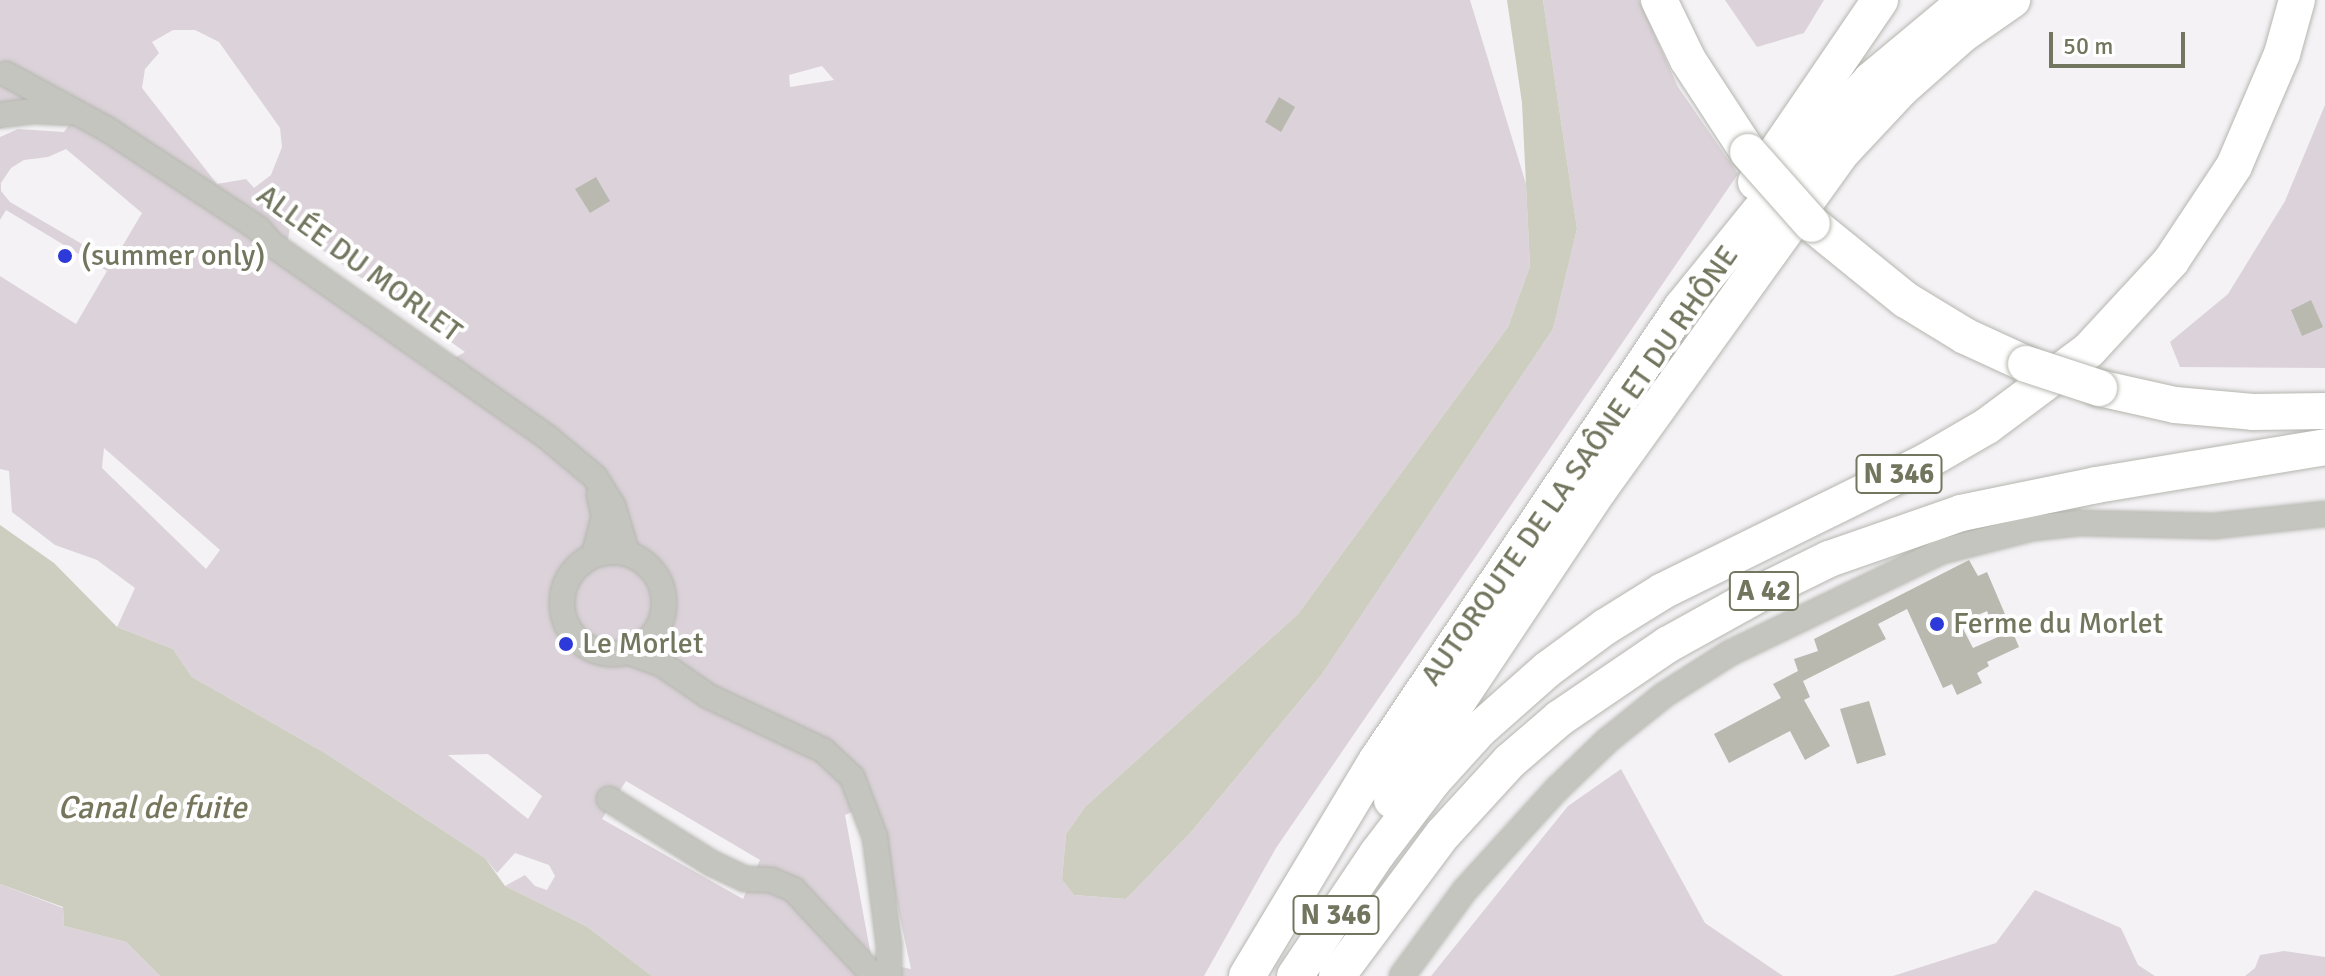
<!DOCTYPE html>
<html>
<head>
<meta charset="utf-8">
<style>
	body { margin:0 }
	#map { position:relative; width:2325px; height:976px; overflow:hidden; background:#f4f2f5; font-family:Signika,sans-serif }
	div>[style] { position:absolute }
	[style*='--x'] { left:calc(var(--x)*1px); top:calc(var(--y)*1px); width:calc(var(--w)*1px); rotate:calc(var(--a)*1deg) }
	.green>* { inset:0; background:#dcd3da }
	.water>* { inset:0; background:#cdcdc0 }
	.building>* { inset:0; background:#b9b9af }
	.roads { filter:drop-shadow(0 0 2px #b5b6af) drop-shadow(0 0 2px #b5b6af) }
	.minor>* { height:24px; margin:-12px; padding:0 12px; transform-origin:12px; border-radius:12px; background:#c4c5be }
	.minor>.ring { margin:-12px; padding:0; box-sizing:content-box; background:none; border:24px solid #c4c5be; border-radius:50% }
	.highway>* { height:36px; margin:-18px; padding:0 18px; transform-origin:18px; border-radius:18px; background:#fff }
	.bridges { filter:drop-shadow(0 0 2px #b5b6af) drop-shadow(0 0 2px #b5b6af) }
	.highway-bridge>* { height:36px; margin:-18px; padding:0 18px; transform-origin:18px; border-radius:18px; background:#fff }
	.dots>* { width:22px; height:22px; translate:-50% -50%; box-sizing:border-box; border:4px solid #fff; border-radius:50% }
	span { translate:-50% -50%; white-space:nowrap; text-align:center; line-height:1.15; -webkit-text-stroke:8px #fff; paint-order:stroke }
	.shield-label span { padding:2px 6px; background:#fff; border:2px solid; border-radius:6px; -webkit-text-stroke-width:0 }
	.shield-label { font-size:28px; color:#72765e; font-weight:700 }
	.poi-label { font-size:30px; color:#72765e }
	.left { translate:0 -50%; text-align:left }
	.street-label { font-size:30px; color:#72765e }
	.water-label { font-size:32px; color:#77765c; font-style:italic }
	.scale { position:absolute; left:2049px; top:32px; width:136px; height:36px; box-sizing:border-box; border:4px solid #72765e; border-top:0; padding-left:10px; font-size:24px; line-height:28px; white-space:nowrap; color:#72765e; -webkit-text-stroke:6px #fff; paint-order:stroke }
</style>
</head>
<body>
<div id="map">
	<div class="green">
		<i style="clip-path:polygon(evenodd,0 0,1470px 0,1526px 184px,1530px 266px,1508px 327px,1298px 614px,1085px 807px,1066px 834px,1062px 880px,1074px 895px,1126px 899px,1192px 831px,1322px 674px,1553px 329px,1577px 229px,1543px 0,1639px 0,1678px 87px,1738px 174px,1276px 848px,1204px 976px,652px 976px,586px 926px,505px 886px,525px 875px,535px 886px,547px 890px,555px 876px,549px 865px,515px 853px,497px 873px,485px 858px,325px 753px,192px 677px,173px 649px,117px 627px,135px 588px,97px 560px,55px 545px,12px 512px,9px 471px,0 469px,0 276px,76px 324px,107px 271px,6px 210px,0 220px,0 137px,18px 129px,64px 132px,69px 125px,16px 121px,0 129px,0 0,173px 30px,195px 30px,219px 42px,280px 128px,282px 147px,271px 175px,254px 188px,246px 179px,217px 184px,142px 88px,145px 69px,159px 53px,152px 42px,173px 30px,0 0,822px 66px,834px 80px,790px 87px,789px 75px,822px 66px,0 0,66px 149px,142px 213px,113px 262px,10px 202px,1px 191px,1px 183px,11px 168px,24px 160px,48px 157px,66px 149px,0 0,290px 227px,465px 352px,431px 371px,284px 264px,290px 227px,0 0,104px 448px,220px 550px,206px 569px,102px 468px,104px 448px,0 0,488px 754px,542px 796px,528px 819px,448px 755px,488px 754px,0 0,626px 781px,760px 860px,743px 899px,602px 819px,626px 781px,0 0,875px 802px,911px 969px,872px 961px,845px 815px,875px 802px)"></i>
		<i style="clip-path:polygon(1725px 0,1824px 0,1804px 33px,1757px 47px)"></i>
		<i style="clip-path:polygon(2325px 105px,2325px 368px,2180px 367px,2170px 342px,2228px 294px,2285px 201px)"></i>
		<i style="clip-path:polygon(1621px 769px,1705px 923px,1783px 976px,1431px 976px,1568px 806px)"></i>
		<i style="clip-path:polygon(0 884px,63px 908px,64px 926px,126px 942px,160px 976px,0 976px)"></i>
		<i style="clip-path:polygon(2035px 890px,2121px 928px,2138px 965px,2155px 976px,1893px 976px,1996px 943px)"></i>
		<i style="clip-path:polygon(2284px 951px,2325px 957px,2325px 976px,2245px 976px,2255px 968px,2260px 955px)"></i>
	</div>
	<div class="water">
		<i style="clip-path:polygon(1507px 0,1543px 0,1577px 229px,1553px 329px,1322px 674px,1192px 831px,1126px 899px,1074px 895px,1062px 880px,1066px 834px,1085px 807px,1298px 614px,1508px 327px,1530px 266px,1522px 103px)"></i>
		<i style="clip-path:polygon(0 525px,54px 563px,117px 627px,173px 649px,192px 677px,325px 753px,485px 858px,505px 886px,586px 926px,652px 976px,160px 976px,126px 942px,64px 926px,63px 907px,0 884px)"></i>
	</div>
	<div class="building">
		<i style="clip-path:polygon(1279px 97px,1295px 107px,1281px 132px,1265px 122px)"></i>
		<i style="clip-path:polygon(596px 177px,610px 201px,590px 213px,575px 189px)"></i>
		<i style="clip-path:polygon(2311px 300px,2323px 327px,2302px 336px,2291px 310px)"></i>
		<i style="clip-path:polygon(evenodd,1969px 560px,1978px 576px,1987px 572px,2019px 647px,1987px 662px,1989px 666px,1977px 673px,1982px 683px,1957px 695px,1952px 684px,1943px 688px,1907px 609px,1878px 624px,1886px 639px,1803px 681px,1810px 697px,1804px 700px,1830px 746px,1805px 760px,1790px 731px,1729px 763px,1714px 734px,1781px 698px,1773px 684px,1798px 671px,1794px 659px,1818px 651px,1814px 639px,1969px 560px,1987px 611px,1998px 637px,1973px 648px,1960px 623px,1987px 611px)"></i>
		<i style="clip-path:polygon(1869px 701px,1886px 755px,1857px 764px,1840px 709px)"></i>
	</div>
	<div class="roads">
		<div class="minor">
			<i style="--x:6;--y:74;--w:115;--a:28.6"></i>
			<i style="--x:107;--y:129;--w:181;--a:33.3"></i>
			<i style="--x:258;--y:228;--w:23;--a:49"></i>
			<i style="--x:273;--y:245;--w:335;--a:35"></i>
			<i style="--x:547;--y:437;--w:62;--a:39.8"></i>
			<i style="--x:595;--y:477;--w:34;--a:58"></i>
			<i style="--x:613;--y:506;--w:49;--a:73.4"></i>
			<i style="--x:0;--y:115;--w:35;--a:-7"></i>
			<i style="--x:35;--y:111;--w:34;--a:3"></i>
			<i class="ring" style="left:562px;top:552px;width:78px;height:78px"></i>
			<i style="--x:594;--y:555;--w:40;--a:-75.6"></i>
			<i style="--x:604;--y:516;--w:22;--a:-103"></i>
			<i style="--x:628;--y:652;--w:37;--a:20"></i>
			<i style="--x:663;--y:665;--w:55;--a:34.6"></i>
			<i style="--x:708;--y:696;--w:127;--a:25.2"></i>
			<i style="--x:823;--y:750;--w:40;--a:43"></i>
			<i style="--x:852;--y:777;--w:64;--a:69"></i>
			<i style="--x:875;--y:837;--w:109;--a:82.6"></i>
			<i style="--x:889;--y:945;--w:31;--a:90"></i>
			<i style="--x:609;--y:799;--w:120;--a:32.1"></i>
			<i style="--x:711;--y:863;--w:38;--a:25"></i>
			<i style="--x:745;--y:879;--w:26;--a:2"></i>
			<i style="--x:771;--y:880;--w:25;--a:23"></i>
			<i style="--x:794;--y:890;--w:117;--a:47.1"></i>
			<i style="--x:1402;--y:976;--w:107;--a:-53.8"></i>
			<i style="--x:1465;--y:890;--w:137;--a:-47.7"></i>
			<i style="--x:1557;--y:789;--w:71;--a:-43.9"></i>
			<i style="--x:1608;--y:740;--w:72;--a:-38.8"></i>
			<i style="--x:1664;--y:695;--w:78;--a:-32.5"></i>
			<i style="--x:1730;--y:653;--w:235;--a:-25.7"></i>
			<i style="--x:1942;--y:551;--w:94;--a:-14.2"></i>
			<i style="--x:2033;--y:528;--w:46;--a:-6.2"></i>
			<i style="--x:2079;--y:523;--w:135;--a:1.3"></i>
			<i style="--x:2214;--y:526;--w:112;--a:-6.2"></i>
		</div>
		<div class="highway">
			<i style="--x:1659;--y:0;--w:67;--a:64.2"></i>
			<i style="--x:1688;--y:60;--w:110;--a:56.9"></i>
			<i style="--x:1756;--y:182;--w:220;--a:-55.7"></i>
			<i style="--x:1812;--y:224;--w:121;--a:39"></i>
			<i style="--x:1906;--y:300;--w:69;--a:31.4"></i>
			<i style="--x:1965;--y:336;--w:67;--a:24.7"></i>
			<i style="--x:2099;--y:388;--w:78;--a:12.6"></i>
			<i style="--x:2175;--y:405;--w:78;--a:5.1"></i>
			<i style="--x:2253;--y:412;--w:72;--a:-0.8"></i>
			<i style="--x:1392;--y:800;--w:373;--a:-56.3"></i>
			<i style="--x:1599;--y:490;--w:418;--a:-54.3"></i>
			<i style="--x:1843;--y:151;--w:85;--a:-46.9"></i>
			<i style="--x:1901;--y:89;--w:83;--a:-41.6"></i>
			<i style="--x:1963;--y:34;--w:60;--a:-34.8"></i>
			<i style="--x:1247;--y:976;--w:252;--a:-59"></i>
			<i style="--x:1377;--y:760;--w:546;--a:-56.05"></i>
			<i style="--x:1682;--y:307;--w:203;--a:-51"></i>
			<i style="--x:1810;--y:149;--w:92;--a:-48.5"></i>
			<i style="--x:1871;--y:80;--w:125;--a:-39.8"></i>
			<i style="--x:1295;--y:976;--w:147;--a:-56.1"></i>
			<i style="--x:1377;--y:854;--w:91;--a:-52.6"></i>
			<i style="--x:1432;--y:782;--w:70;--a:-47.9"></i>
			<i style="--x:1479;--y:730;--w:92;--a:-41.5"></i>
			<i style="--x:1548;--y:669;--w:71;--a:-36.4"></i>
			<i style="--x:1605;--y:627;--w:68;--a:-31.8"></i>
			<i style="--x:1663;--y:591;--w:292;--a:-26.2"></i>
			<i style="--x:1925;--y:462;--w:72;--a:-30.1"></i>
			<i style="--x:1987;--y:426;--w:127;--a:-36.7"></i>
			<i style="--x:2089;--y:350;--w:121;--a:-47.3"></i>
			<i style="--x:2171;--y:261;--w:114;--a:-56.4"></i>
			<i style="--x:2234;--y:166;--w:122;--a:-66.8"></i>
			<i style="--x:2282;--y:54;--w:56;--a:-74.5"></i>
			<i style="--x:1337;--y:976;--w:177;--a:-53.3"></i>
			<i style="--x:1443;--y:834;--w:99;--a:-47.5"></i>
			<i style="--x:1510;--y:761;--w:66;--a:-40.7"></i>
			<i style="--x:1560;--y:718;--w:130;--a:-34.3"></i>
			<i style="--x:1667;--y:645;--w:115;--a:-29"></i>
			<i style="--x:1768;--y:589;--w:68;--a:-26.2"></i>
			<i style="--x:1829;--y:559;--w:140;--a:-19.2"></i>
			<i style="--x:1961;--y:513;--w:138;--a:-11.7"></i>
			<i style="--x:2096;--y:485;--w:232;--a:-9.4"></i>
		</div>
	</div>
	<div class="bridges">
		<div class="highway-bridge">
			<i style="--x:1748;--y:152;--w:96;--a:48.4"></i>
			<i style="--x:2026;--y:364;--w:77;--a:18.2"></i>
		</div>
	</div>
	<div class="dots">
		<i style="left:65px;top:256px;background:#2d39d9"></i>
		<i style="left:1937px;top:624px;background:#2d39d9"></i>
		<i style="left:566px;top:644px;background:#2d39d9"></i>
	</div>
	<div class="shield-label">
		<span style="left:1899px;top:474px">N 346</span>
		<span style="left:1764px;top:591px">A 42</span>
		<span style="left:1336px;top:915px">N 346</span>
	</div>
	<div class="poi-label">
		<span class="left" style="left:81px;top:256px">(summer only)</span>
		<span class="left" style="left:1953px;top:624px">Ferme du Morlet</span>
		<span class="left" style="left:582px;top:644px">Le Morlet</span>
	</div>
	<div class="street-label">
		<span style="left:359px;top:264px;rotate:36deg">ALLÉE DU MORLET</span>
		<span style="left:1580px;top:466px;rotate:-55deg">AUTOROUTE DE LA SAÔNE ET DU RHÔNE</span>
	</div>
	<div class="water-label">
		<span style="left:152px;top:808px">Canal de fuite</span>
	</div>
	<div class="scale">50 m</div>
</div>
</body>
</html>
